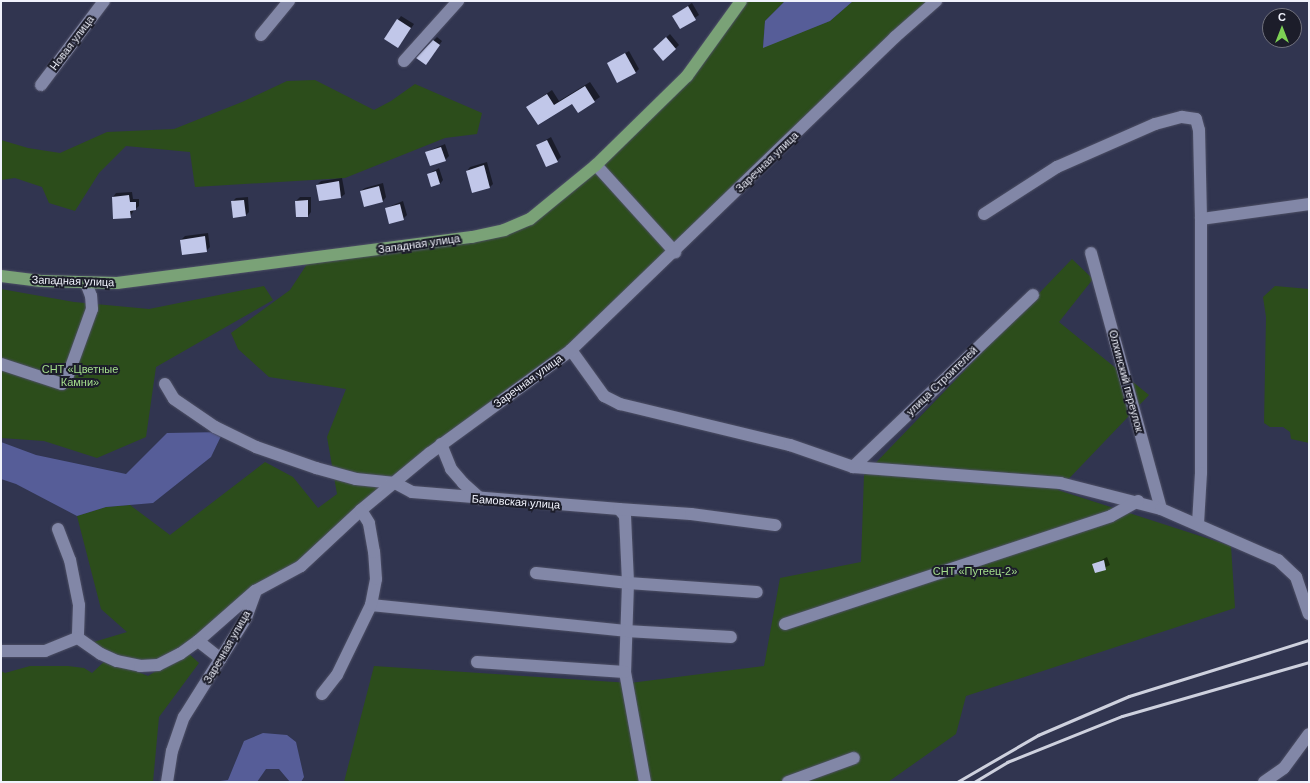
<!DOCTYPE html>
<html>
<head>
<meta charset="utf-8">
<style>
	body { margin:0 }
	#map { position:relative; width:1310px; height:783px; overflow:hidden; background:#313550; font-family:Helvetica,sans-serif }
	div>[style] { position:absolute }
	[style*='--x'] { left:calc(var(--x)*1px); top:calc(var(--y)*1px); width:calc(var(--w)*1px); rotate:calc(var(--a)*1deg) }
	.green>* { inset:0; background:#2c4d1b }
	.water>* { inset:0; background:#565d98 }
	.shadow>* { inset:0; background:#0007 }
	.building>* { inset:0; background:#c1c7e9 }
	.roads { filter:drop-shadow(0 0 1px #4d4f65) drop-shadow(0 0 1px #4d4f65) }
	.minor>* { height:12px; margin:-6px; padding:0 6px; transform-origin:6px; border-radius:6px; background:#8287a7 }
	.major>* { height:12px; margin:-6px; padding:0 6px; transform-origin:6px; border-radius:6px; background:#7aa277 }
	.rail>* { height:3px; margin:-1.5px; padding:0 1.5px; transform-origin:1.5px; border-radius:1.5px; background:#ced1de }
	span { translate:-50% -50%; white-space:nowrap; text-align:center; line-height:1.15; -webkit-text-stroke:4px #1c1d2a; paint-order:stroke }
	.street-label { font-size:11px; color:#f0f2fc }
	.park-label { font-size:11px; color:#a4de8c }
	.frame { position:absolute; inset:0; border:2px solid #f0f2fc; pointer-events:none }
	.north { position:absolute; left:1262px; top:8px; width:40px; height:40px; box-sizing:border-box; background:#1c1d2a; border:1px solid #71727e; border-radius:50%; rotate:0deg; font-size:11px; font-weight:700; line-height:16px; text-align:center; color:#f0f2fc }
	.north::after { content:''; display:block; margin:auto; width:14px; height:18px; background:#7dd154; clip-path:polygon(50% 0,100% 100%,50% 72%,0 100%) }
</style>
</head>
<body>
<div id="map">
	<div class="green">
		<i style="clip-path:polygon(741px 1px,785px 1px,765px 21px,763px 47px,830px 21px,853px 1px,936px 1px,571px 350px,441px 444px,301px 566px,255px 591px,180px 654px,140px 666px,87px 644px,127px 632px,101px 609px,77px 516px,106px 507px,130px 505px,170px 535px,265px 462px,293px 477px,318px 508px,337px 494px,327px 437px,346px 389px,269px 377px,238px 349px,231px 333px,290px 290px,311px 258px,472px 237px,530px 219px,670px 91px)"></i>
		<i style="clip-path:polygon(315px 80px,374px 110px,391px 101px,415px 84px,482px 113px,477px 134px,445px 138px,345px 178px,195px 187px,190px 152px,126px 146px,99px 173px,75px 211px,49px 203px,42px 187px,15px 178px,1px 180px,1px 140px,28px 148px,60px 153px,107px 132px,174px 129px,242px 102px,287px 81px)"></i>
		<i style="clip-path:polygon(1072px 259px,1093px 279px,1059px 322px,1149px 395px,1058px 490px,1231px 546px,1235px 608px,966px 696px,956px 734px,888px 782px,344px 782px,374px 666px,630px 683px,764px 666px,780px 578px,861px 562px,864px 475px)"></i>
		<i style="clip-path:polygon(264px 286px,273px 300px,156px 367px,146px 437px,97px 458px,44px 441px,1px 438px,1px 289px,74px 302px,149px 309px)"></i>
		<i style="clip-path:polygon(1275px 286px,1309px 289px,1309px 443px,1291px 439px,1290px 432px,1283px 427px,1270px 427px,1264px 423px,1266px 317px,1263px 297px)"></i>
		<i style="clip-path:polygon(187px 652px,199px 663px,159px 717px,153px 782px,1px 782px,1px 671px,5px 673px,30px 666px,68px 666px,84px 668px,92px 673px,107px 659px,148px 676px)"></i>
	</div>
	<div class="water">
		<i style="clip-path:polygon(785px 1px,853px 1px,830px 21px,763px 48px,765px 21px)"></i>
		<i style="clip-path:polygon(223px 432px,211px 457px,153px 503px,106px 507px,77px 516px,16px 484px,1px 479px,1px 442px,36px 455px,126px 474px,167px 433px)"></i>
		<i style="clip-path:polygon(263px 733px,287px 735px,296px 742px,304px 777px,301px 782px,290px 782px,279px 769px,266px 769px,257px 782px,212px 782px,228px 780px,244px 741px)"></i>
	</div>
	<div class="shadow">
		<i style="clip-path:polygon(692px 3px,699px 15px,680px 28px,673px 16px)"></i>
		<i style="clip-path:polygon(401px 16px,414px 24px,401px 43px,398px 20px)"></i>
		<i style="clip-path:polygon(670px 34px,679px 45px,675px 49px,658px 45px)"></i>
		<i style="clip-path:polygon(437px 37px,442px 41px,426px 64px,433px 41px)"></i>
		<i style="clip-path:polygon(629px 51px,639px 69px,635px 73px,608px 63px)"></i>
		<i style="clip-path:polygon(590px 82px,600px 97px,578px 112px,572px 102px,538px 124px,527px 107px,552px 90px,559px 101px)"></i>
		<i style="clip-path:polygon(551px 137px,561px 157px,557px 161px,537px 145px)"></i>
		<i style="clip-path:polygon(445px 144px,449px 156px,445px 160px,426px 152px)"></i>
		<i style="clip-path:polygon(487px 162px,493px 184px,490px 187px,467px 171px,470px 167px)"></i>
		<i style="clip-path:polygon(439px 168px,443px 180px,440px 184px,428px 174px)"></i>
		<i style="clip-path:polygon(342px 178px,345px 194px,341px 197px,319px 200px,317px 185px,321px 181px)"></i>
		<i style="clip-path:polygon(383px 183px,386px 197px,383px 201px,365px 205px,361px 191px,365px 188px)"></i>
		<i style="clip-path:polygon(132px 192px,133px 199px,139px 199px,139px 206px,134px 210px,130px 217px,113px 197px,116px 193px)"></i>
		<i style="clip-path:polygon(248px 197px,249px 212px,246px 215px,232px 202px,236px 198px)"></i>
		<i style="clip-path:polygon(300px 197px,311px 197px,311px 212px,308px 216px,296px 201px)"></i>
		<i style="clip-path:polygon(403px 201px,407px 215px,403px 219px,386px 208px)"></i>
		<i style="clip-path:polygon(208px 233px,210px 247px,206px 251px,181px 240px,185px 236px)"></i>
		<i style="clip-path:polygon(1107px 557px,1110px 565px,1096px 572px,1094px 564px)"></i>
	</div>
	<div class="building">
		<i style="clip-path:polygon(688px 6px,696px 20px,680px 29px,672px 16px)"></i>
		<i style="clip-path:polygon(397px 19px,411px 28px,398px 48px,384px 39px)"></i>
		<i style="clip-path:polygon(666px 37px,676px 49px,663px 61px,653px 49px)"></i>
		<i style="clip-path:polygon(433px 40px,440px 45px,426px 65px,416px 58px)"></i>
		<i style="clip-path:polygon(625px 53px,636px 73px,617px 83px,607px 63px)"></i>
		<i style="clip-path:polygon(585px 86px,595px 102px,578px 113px,572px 104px,538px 125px,526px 107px,547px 94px,554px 105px)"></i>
		<i style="clip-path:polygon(547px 140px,558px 162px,546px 167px,536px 145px)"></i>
		<i style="clip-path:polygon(441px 147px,446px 161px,430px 166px,425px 152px)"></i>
		<i style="clip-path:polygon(484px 165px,490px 188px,472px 193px,466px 171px)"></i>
		<i style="clip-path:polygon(436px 171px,440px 184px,431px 187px,427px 174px)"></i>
		<i style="clip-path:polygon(339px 181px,341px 198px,319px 201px,316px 185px)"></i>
		<i style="clip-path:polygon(379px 186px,383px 202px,364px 207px,360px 191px)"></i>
		<i style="clip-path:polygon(129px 195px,130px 202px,136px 202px,136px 210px,130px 211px,131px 218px,113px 219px,112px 197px)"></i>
		<i style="clip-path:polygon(244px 200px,246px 216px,233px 218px,231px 201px)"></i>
		<i style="clip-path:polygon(308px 200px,308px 217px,296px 217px,295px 201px)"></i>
		<i style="clip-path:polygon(400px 204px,404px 220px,389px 224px,385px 208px)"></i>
		<i style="clip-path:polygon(205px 236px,207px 252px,182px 255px,180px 240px)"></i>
		<i style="clip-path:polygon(1104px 560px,1106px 570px,1095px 573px,1092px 564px)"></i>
	</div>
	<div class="roads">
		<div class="minor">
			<i style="--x:261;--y:35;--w:44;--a:-50.5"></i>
			<i style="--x:404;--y:61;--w:81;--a:-48"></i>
			<i style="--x:41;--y:85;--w:105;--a:-53.1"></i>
			<i style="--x:596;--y:165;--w:118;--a:47.8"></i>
			<i style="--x:984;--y:214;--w:87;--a:-32.8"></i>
			<i style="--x:1057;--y:167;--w:107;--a:-23.7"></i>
			<i style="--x:1155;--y:124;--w:28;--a:-15"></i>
			<i style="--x:1182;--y:117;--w:14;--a:8"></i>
			<i style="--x:1196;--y:119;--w:11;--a:75"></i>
			<i style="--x:1199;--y:130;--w:89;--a:88.7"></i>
			<i style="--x:1201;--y:219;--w:254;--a:90"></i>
			<i style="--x:1201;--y:473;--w:51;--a:93.4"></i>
			<i style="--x:1201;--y:219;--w:109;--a:-7.9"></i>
			<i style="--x:1091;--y:253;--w:265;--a:74.7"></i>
			<i style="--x:571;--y:350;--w:57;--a:54.3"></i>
			<i style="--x:604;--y:396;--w:18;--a:27"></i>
			<i style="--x:620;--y:404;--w:175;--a:13.6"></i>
			<i style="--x:790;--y:445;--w:67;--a:19.2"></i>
			<i style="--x:853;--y:467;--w:208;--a:4.4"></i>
			<i style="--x:1060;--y:483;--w:104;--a:14.4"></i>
			<i style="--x:1161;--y:509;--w:128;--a:23.6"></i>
			<i style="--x:1278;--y:560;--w:25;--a:43"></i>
			<i style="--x:1296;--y:577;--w:39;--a:71"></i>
			<i style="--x:1;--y:364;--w:64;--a:18.2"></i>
			<i style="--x:62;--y:384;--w:8;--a:-50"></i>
			<i style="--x:67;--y:378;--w:73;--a:-70.1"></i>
			<i style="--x:92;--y:309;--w:13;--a:-94"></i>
			<i style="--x:91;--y:296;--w:14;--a:-111"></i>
			<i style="--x:165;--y:384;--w:17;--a:59"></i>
			<i style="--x:174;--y:399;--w:50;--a:34.3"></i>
			<i style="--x:215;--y:427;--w:46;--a:26"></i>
			<i style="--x:256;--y:447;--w:64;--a:19.3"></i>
			<i style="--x:316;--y:468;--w:41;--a:15.4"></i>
			<i style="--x:356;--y:479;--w:39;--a:6"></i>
			<i style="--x:395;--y:483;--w:19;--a:28"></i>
			<i style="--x:412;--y:492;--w:208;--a:4.7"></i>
			<i style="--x:619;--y:509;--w:9;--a:49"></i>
			<i style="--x:625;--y:516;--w:67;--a:87.4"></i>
			<i style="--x:628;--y:583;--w:89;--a:91.9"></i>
			<i style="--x:625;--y:672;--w:112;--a:79.7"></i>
			<i style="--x:441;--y:444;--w:27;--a:68"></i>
			<i style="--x:451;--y:469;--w:18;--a:49"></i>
			<i style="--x:463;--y:483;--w:24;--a:42"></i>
			<i style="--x:853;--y:467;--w:249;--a:-43.7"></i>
			<i style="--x:619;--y:509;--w:72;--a:4"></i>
			<i style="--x:691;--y:514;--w:85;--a:7.5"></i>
			<i style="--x:58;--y:529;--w:33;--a:69"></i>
			<i style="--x:70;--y:560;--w:46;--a:78.7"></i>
			<i style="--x:79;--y:605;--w:33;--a:92"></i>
			<i style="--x:78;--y:638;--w:28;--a:35"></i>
			<i style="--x:101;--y:654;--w:17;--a:24"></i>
			<i style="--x:117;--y:661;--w:24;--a:12"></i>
			<i style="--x:140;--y:666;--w:18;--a:-3"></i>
			<i style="--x:158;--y:665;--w:25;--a:-27"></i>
			<i style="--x:180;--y:654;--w:22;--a:-36"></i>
			<i style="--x:198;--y:641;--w:76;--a:-41.3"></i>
			<i style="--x:255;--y:591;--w:52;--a:-28.5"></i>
			<i style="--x:301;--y:566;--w:82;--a:-43"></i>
			<i style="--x:361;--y:510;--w:89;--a:-39.6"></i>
			<i style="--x:430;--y:453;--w:175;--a:-36.1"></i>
			<i style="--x:571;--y:350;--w:450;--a:-44"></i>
			<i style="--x:895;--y:37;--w:55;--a:-41.3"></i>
			<i style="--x:536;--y:573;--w:93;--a:6.2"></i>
			<i style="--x:628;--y:583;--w:129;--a:4"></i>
			<i style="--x:371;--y:605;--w:256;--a:5.8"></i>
			<i style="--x:626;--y:631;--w:105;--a:3.3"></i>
			<i style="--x:785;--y:624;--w:343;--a:-18.3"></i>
			<i style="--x:1111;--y:516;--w:31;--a:-29"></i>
			<i style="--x:198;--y:641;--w:29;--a:38"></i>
			<i style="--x:1;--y:651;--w:44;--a:0"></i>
			<i style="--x:45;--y:651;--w:35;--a:-22"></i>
			<i style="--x:477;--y:662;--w:148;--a:3.9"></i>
			<i style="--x:322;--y:694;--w:24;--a:-52"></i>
			<i style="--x:337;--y:675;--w:78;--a:-64.1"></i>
			<i style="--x:371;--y:605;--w:26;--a:-79"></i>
			<i style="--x:376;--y:579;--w:27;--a:-94"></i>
			<i style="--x:374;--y:552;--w:29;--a:-100"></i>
			<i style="--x:369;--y:523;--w:15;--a:-122"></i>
			<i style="--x:167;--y:782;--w:31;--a:-81"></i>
			<i style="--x:172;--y:751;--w:36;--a:-71"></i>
			<i style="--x:184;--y:717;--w:117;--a:-57.9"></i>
			<i style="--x:246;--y:618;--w:27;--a:-70"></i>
			<i style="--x:788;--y:782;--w:70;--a:-20"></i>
			<i style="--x:1264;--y:782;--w:24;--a:-35"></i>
			<i style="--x:1284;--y:768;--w:42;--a:-53.7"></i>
		</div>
		<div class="major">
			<i style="--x:1;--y:276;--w:40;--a:7.1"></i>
			<i style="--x:41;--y:281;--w:76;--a:1.5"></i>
			<i style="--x:117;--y:283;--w:358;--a:-7.4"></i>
			<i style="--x:472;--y:237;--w:33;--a:-12"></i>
			<i style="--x:504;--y:230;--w:28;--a:-23"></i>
			<i style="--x:530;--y:219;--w:85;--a:-39.3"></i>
			<i style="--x:596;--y:165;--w:127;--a:-44.4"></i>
			<i style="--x:687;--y:76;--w:92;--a:-54.2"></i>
		</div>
	</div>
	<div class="rail">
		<i style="--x:957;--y:782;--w:94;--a:-30.1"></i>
		<i style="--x:1038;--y:735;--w:99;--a:-23.2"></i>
		<i style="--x:1129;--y:696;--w:189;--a:-17.3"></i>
		<i style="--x:974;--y:782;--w:39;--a:-31"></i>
		<i style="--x:1007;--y:762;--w:124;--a:-21.8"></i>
		<i style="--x:1122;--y:716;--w:195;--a:-16.1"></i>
	</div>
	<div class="street-label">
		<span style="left:72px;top:43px;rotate:-53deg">Новая улица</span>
		<span style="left:767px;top:162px;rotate:-44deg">Заречная улица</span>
		<span style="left:419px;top:244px;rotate:-8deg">Западная улица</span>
		<span style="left:73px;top:281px;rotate:2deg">Западная улица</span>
		<span style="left:528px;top:381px;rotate:-36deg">Заречная улица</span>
		<span style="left:942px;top:381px;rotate:-44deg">улица Строителей</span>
		<span style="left:1126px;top:381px;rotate:75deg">Олхинский переулок</span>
		<span style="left:516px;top:502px;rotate:4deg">Бамовская улица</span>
		<span style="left:227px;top:647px;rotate:-60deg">Заречная улица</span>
	</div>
	<div class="park-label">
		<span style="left:80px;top:376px">СНТ «Цветные<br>Камни»</span>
		<span style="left:975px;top:571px">СНТ «Путеец-2»</span>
	</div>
	<div class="frame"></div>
	<div class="north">С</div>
</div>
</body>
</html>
